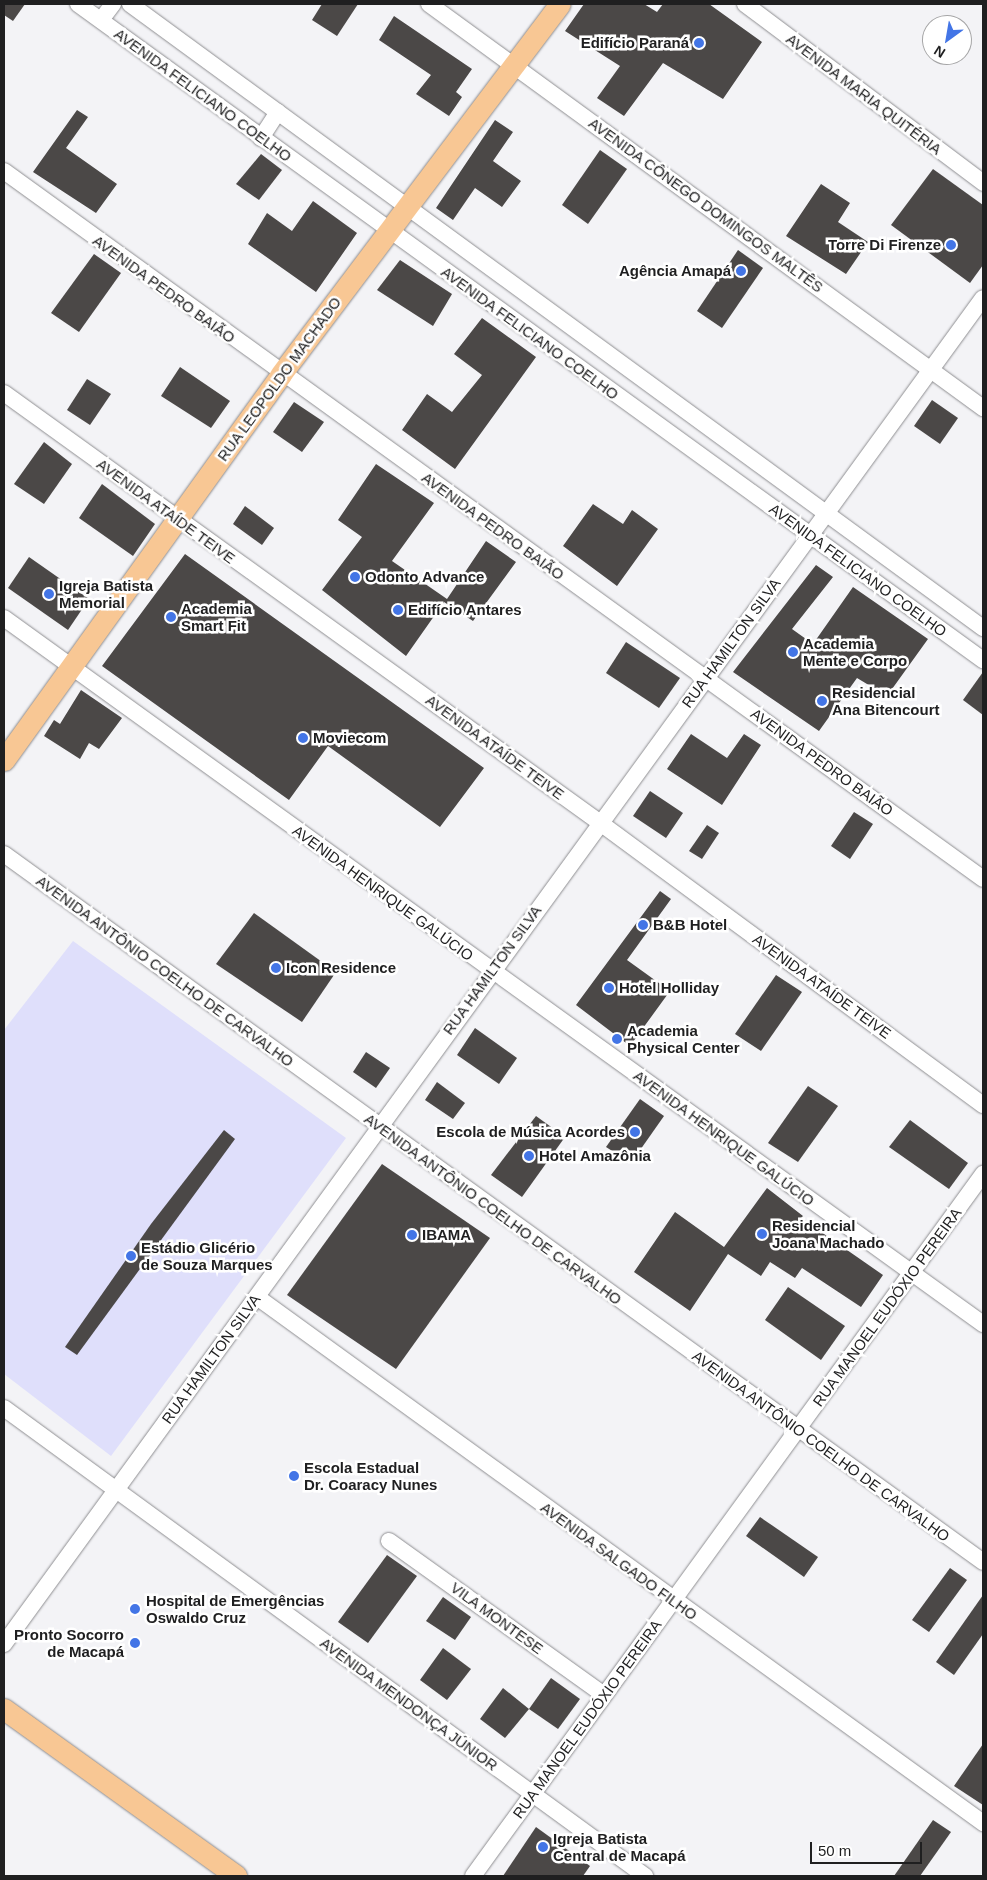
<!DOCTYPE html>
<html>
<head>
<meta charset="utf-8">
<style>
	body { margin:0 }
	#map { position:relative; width:987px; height:1880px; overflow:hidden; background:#f3f3f6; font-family:Arial,sans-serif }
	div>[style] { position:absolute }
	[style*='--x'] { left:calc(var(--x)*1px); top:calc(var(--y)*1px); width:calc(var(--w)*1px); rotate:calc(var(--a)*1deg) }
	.green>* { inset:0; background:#dfdffb }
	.building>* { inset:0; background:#4b4847 }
	.roads { filter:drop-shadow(0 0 1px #8e8e91) drop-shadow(0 0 1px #8e8e91) }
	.minor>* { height:16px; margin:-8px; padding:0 8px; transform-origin:8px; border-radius:8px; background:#fff }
	.major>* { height:21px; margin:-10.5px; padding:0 10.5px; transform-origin:10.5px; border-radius:10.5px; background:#f8c794 }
	.dots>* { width:14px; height:14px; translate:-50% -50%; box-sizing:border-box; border:2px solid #fff; border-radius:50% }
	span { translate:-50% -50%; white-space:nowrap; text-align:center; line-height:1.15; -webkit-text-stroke:5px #fff; paint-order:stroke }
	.poi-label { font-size:15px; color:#1f1f20; font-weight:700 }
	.right { translate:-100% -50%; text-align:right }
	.left { translate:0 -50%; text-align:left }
	.street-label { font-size:15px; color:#1f1f20 }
	.frame { position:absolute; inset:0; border:5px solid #1f1f20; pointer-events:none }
	.north { position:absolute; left:922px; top:15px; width:50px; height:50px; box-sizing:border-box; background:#fff; border:1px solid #a5a5a6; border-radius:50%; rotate:212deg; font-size:14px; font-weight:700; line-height:20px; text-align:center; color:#1f1f20 }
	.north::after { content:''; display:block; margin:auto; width:18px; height:22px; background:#4375e6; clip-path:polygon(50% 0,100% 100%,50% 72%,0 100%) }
	.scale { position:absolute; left:810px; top:1842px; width:112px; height:22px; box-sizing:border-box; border:2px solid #1f1f20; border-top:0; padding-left:6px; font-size:15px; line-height:18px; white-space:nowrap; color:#1f1f20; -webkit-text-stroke:4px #fff; paint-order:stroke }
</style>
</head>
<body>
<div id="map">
	<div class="green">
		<i style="clip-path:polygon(73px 941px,346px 1138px,111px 1456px,4px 1374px,4px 1030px)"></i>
	</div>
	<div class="building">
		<i style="clip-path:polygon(4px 4px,25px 4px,13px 21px,4px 15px)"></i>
		<i style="clip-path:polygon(322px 4px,358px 4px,337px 36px,312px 20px)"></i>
		<i style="clip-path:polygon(584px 4px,644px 4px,657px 12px,663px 4px,709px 4px,762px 42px,723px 99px,663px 63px,624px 116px,597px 98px,620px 66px,565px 31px)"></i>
		<i style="clip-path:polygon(394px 16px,472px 69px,456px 92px,462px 97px,449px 116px,416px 94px,431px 75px,379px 40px)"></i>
		<i style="clip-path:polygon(77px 110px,88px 117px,66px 148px,117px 184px,96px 213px,33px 172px)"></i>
		<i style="clip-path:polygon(495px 120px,513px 132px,493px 161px,521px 181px,502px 207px,475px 188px,453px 220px,436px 208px)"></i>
		<i style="clip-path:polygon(600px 150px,627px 169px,588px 224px,562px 205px)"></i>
		<i style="clip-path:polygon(261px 154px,282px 170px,259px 200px,236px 184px)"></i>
		<i style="clip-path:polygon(933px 169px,983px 205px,983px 265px,970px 283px,891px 225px)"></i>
		<i style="clip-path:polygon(821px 184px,850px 203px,838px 222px,868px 242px,846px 274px,786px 236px)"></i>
		<i style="clip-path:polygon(313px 201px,357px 233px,316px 292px,248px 244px,267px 213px,292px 231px)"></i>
		<i style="clip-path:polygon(738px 250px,763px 268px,722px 328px,697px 311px)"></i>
		<i style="clip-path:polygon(94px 254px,121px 273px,79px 332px,51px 313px)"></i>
		<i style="clip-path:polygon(400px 260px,452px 294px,433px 326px,377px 290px)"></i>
		<i style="clip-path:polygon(482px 318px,536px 357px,455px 469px,402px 430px,427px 394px,452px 412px,482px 375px,454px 354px)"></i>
		<i style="clip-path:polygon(180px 367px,230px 401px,211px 428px,161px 396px)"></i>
		<i style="clip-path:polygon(87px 379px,111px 394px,90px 425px,67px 410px)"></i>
		<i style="clip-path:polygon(932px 400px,958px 418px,940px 444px,914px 426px)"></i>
		<i style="clip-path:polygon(294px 402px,324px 422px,302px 452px,273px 432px)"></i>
		<i style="clip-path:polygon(44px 442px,72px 464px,44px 504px,14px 484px)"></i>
		<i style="clip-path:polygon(376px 464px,434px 503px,392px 561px,447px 599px,486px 541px,516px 562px,473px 621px,444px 602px,406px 656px,322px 590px,362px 537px,338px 520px)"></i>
		<i style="clip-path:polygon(102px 484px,155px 524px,133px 556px,79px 518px)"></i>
		<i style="clip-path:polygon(593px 504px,623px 524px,632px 510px,658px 529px,617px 586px,563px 546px)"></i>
		<i style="clip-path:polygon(245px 506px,274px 528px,262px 545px,233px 524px)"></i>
		<i style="clip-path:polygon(185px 554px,484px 768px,440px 827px,328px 746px,289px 800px,102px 666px)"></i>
		<i style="clip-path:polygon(29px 557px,89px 599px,68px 630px,8px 588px)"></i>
		<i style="clip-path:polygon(816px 565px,833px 577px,792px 629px,813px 644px,853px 587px,928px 639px,887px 696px,857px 678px,819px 731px,733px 672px)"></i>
		<i style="clip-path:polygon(626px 642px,680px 678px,659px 708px,606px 673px)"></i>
		<i style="clip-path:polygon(983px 672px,983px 715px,963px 700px)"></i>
		<i style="clip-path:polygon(81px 690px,122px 718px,99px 749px,89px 743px,80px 759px,44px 736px,54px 720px,60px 724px)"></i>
		<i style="clip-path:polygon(691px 734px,727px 758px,744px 734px,761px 745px,722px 805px,667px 769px)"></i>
		<i style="clip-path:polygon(650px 791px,683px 813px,666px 838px,633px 816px)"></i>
		<i style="clip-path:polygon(854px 812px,873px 824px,850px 859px,831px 846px)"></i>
		<i style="clip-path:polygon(707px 825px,719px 833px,702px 859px,689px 851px)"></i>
		<i style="clip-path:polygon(660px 891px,671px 899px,627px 960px,670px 991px,630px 1046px,576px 1005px)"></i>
		<i style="clip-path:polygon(254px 913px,336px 972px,302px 1022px,216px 964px)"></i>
		<i style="clip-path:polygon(776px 975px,802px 992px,761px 1051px,735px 1034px)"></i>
		<i style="clip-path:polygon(475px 1028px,517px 1058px,499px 1084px,457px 1055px)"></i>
		<i style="clip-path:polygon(366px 1052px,390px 1068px,376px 1088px,353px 1072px)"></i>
		<i style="clip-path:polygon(437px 1082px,465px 1103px,453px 1119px,425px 1100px)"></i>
		<i style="clip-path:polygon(808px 1086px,838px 1106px,798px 1162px,768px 1143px)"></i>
		<i style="clip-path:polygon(640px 1099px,664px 1116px,631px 1163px,606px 1147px)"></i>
		<i style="clip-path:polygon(536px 1116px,565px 1137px,522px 1197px,491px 1175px)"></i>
		<i style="clip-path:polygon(910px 1120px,968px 1163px,949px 1189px,889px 1147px)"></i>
		<i style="clip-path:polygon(224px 1130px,235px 1139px,77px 1355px,65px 1347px,151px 1224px)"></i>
		<i style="clip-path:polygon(382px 1164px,490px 1238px,396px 1369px,287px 1295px)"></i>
		<i style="clip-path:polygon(767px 1188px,803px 1216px,801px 1218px,883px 1275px,861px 1307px,802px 1268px,795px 1278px,770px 1262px,761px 1276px,728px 1254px,690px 1311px,634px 1272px,675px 1212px,724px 1247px)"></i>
		<i style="clip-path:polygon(788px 1287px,845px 1326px,821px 1360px,765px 1320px)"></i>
		<i style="clip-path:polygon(760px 1517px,818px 1557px,804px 1577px,746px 1536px)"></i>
		<i style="clip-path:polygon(387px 1555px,417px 1576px,368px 1643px,338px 1622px)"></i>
		<i style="clip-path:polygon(950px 1568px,967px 1580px,929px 1632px,912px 1620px)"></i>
		<i style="clip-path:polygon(983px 1595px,983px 1634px,954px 1675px,936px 1662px)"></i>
		<i style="clip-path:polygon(443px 1597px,471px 1617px,455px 1640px,426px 1621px)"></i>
		<i style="clip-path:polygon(443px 1648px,471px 1669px,447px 1700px,420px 1680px)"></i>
		<i style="clip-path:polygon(551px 1678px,580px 1699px,558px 1729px,529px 1709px)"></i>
		<i style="clip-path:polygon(503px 1688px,529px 1709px,505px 1738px,480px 1719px)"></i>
		<i style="clip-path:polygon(983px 1744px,983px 1805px,954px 1786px)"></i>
		<i style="clip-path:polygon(933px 1820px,951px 1832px,920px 1876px,894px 1876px)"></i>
		<i style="clip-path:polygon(536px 1827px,590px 1866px,583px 1876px,503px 1876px)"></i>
	</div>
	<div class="roads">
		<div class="minor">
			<i style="--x:78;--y:4;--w:1118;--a:35.94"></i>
			<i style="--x:130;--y:4;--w:1057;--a:36.19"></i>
			<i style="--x:429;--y:4;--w:686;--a:36.1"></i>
			<i style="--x:745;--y:4;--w:298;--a:36.9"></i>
			<i style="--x:101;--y:20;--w:20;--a:-53"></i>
			<i style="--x:261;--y:138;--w:31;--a:-57"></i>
			<i style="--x:4;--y:171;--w:1208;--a:35.87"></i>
			<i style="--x:4;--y:393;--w:734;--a:35.79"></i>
			<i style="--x:599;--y:822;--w:477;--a:36.4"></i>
			<i style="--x:4;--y:618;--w:1207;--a:35.8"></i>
			<i style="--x:4;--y:854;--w:1208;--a:35.87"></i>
			<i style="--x:257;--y:1297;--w:897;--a:35.92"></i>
			<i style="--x:4;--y:1408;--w:794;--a:36.13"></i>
			<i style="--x:389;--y:1541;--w:264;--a:35.6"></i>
			<i style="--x:4;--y:1644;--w:1664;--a:-53.97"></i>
			<i style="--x:473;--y:1876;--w:868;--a:-54"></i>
		</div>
		<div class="major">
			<i style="--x:4;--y:760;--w:475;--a:-54.3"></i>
			<i style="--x:281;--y:374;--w:463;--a:-53"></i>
			<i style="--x:4;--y:1709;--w:286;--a:35.7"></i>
		</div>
	</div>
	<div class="dots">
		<i style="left:699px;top:43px;background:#4375e6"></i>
		<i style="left:951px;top:245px;background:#4375e6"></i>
		<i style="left:741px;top:271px;background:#4375e6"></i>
		<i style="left:355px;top:577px;background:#4375e6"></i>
		<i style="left:49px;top:594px;background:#4375e6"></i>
		<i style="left:398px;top:610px;background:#4375e6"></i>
		<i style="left:171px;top:617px;background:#4375e6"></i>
		<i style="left:793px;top:652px;background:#4375e6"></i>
		<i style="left:822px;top:701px;background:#4375e6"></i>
		<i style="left:303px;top:738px;background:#4375e6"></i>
		<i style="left:643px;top:925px;background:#4375e6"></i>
		<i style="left:276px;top:968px;background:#4375e6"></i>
		<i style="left:609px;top:988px;background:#4375e6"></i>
		<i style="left:617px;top:1039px;background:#4375e6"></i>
		<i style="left:635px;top:1132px;background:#4375e6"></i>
		<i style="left:529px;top:1156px;background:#4375e6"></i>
		<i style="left:762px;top:1234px;background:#4375e6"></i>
		<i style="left:412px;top:1235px;background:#4375e6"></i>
		<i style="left:131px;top:1256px;background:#4375e6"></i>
		<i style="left:294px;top:1476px;background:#4375e6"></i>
		<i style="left:135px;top:1609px;background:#4375e6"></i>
		<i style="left:135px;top:1643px;background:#4375e6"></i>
		<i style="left:543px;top:1847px;background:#4375e6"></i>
	</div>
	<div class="poi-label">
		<span class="right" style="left:689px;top:43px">Edifício Paraná</span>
		<span class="right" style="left:941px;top:245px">Torre Di Firenze</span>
		<span class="right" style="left:731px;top:271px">Agência Amapá</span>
		<span class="left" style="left:365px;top:577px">Odonto Advance</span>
		<span class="left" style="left:59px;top:594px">Igreja Batista<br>Memorial</span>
		<span class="left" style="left:181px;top:617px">Academia<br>Smart Fit</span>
		<span class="left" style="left:408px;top:610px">Edifício Antares</span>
		<span class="left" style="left:803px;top:652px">Academia<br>Mente e Corpo</span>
		<span class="left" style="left:832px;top:701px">Residencial<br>Ana Bitencourt</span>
		<span class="left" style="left:313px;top:738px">Moviecom</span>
		<span class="left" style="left:653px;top:925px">B&amp;B Hotel</span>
		<span class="left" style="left:286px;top:968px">Icon Residence</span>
		<span class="left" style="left:619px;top:988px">Hotel Holliday</span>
		<span class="left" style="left:627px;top:1039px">Academia<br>Physical Center</span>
		<span class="right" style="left:625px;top:1132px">Escola de Música Acordes</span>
		<span class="left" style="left:539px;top:1156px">Hotel Amazônia</span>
		<span class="left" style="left:772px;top:1234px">Residencial<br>Joana Machado</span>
		<span class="left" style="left:422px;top:1235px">IBAMA</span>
		<span class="left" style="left:141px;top:1256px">Estádio Glicério<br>de Souza Marques</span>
		<span class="left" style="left:304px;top:1476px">Escola Estadual<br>Dr. Coaracy Nunes</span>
		<span class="left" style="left:146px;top:1609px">Hospital de Emergências<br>Oswaldo Cruz</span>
		<span class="right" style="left:124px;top:1643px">Pronto Socorro<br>de Macapá</span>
		<span class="left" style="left:553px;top:1847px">Igreja Batista<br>Central de Macapá</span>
	</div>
	<div class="street-label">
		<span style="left:864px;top:94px;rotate:37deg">AVENIDA MARIA QUITÉRIA</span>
		<span style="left:203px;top:95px;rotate:36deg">AVENIDA FELICIANO COELHO</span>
		<span style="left:706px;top:205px;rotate:36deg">AVENIDA CÔNEGO DOMINGOS MALTÊS</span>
		<span style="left:164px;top:289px;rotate:36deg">AVENIDA PEDRO BAIÃO</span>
		<span style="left:530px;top:333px;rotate:36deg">AVENIDA FELICIANO COELHO</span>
		<span style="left:279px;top:379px;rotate:-54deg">RUA LEOPOLDO MACHADO</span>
		<span style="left:166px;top:511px;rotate:36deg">AVENIDA ATAÍDE TEIVE</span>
		<span style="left:493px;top:526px;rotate:36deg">AVENIDA PEDRO BAIÃO</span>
		<span style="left:858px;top:570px;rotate:36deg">AVENIDA FELICIANO COELHO</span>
		<span style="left:731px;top:643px;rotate:-54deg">RUA HAMILTON SILVA</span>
		<span style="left:495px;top:747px;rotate:36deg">AVENIDA ATAÍDE TEIVE</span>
		<span style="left:822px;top:762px;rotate:36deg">AVENIDA PEDRO BAIÃO</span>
		<span style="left:383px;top:893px;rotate:36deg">AVENIDA HENRIQUE GALÚCIO</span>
		<span style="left:492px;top:970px;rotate:-54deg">RUA HAMILTON SILVA</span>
		<span style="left:165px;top:971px;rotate:36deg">AVENIDA ANTÔNIO COELHO DE CARVALHO</span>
		<span style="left:822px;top:986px;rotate:36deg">AVENIDA ATAÍDE TEIVE</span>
		<span style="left:724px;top:1138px;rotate:36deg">AVENIDA HENRIQUE GALÚCIO</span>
		<span style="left:493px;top:1209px;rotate:36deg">AVENIDA ANTÔNIO COELHO DE CARVALHO</span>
		<span style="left:887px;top:1307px;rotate:-54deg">RUA MANOEL EUDÓXIO PEREIRA</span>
		<span style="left:211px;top:1359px;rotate:-54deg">RUA HAMILTON SILVA</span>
		<span style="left:821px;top:1446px;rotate:36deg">AVENIDA ANTÔNIO COELHO DE CARVALHO</span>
		<span style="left:619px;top:1561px;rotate:36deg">AVENIDA SALGADO FILHO</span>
		<span style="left:497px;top:1618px;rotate:36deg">VILA MONTESE</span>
		<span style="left:409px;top:1704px;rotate:36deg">AVENIDA MENDONÇA JÚNIOR</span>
		<span style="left:587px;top:1719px;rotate:-54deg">RUA MANOEL EUDÓXIO PEREIRA</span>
	</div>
	<div class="frame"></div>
	<div class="north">N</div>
	<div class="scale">50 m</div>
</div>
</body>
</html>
